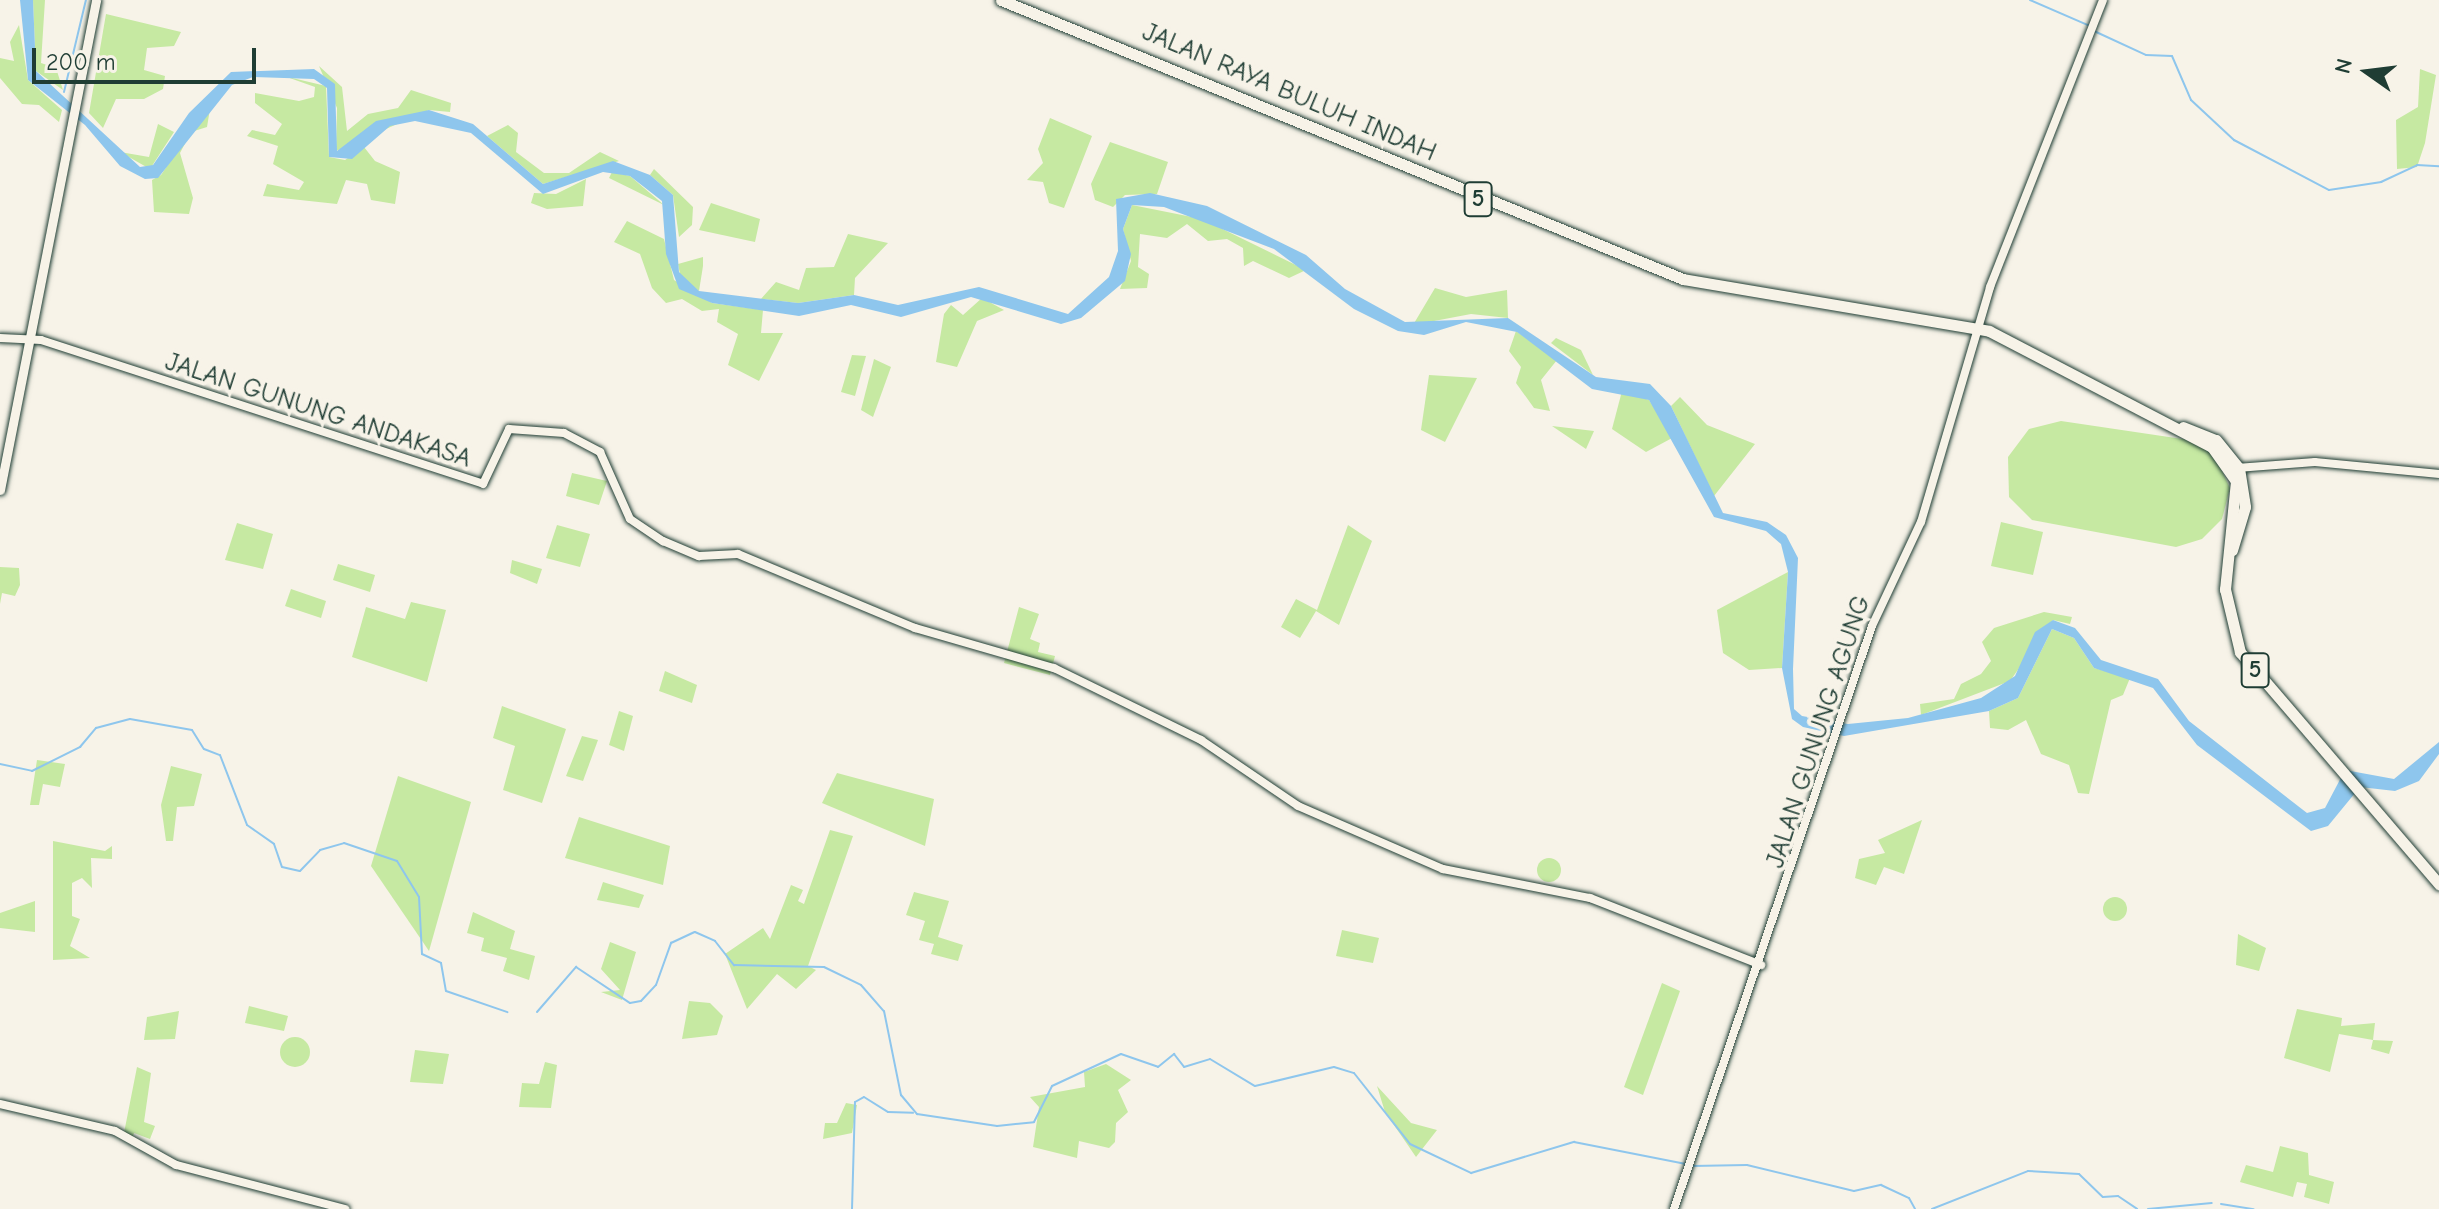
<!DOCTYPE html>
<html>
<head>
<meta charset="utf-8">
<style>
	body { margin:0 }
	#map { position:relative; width:2439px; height:1209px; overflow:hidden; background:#f7f3e8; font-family:"Comic Neue",sans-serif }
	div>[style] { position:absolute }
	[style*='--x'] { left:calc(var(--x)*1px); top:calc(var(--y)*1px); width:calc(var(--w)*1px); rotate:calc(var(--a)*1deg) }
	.green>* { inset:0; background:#c6e9a2 }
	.round { border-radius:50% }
	.water>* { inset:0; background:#8ec6ed }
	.stream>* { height:2px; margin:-1px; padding:0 1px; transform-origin:1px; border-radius:1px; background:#8ec6ed }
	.roads { filter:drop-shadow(0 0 2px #1f3d34) drop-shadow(0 0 2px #1f3d34) }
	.secondary>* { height:8px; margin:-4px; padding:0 4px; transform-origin:4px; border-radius:4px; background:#f7f3e8 }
	.primary>* { height:9px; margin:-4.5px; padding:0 4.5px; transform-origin:4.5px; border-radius:4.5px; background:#f7f3e8 }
	.highway>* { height:11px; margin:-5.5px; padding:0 5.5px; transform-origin:5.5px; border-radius:5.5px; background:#f7f3e8 }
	span { translate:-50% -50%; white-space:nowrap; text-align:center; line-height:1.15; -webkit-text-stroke:8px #f7f3e8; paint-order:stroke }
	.shield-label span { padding:2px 6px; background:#f7f3e8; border:2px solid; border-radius:6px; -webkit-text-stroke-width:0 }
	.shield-label { font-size:24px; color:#1f3d34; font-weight:700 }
	.street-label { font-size:26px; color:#1f3d34 }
	.north { position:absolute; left:2327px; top:32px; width:80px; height:80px; -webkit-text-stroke:6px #f7f3e8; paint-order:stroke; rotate:284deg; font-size:22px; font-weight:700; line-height:32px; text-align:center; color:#1f3d34 }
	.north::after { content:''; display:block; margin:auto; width:28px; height:36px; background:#1f3d34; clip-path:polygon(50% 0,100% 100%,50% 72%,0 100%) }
	.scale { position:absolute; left:32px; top:48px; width:224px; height:36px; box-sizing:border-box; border:4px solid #1f3d34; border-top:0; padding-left:10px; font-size:24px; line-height:28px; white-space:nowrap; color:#1f3d34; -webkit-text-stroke:6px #f7f3e8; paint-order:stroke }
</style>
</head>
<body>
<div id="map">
	<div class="green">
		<i style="clip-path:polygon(33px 0,45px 0,41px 63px,56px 68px,63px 90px,36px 71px)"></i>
		<i style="clip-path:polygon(106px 14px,181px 32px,174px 46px,147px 48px,144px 70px,165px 76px,163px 89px,144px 99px,116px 99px,103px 128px,89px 113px)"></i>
		<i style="clip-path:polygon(19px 25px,28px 80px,62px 110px,59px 122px,39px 105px,22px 104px,0 78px,0 58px,14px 61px,10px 42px)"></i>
		<i style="clip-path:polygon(319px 66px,342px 87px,347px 131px,368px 114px,398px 108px,411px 90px,451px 103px,450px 112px,429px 110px,336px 151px,337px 108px)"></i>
		<i style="clip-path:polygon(2420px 69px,2436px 75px,2425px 143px,2417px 167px,2397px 169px,2396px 120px,2418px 107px)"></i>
		<i style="clip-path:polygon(284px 76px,326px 86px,329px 157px,345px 160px,364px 147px,375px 161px,400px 172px,395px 204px,371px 200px,367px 184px,346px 180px,337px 204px,263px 196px,267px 184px,299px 190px,304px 182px,273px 164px,278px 146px,247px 136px,252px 130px,275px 135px,282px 124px,255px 103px,255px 93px,299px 101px,314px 97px,315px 87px)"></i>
		<i style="clip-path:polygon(210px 109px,207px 127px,191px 132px,180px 153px,193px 198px,189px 214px,154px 212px,152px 180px,161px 175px,199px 118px)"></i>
		<i style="clip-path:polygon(1050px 118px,1092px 136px,1064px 208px,1049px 203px,1043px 182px,1027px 180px,1043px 163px,1038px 149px)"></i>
		<i style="clip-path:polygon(158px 124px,174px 132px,150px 169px,120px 152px,149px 157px)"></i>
		<i style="clip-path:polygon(508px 125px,518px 133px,516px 152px,544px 173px,569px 173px,600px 152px,619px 161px,543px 184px,487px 136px)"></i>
		<i style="clip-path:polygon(1110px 142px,1168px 162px,1157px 194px,1125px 195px,1113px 207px,1095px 200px,1091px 184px)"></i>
		<i style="clip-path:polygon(654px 169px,693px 207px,692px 225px,679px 237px,673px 195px,650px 175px)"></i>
		<i style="clip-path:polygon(612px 172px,630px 176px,664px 205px,609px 178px)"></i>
		<i style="clip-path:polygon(586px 179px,583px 206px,547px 209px,531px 203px,534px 193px,556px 194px)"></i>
		<i style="clip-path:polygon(711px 203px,760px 219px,755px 242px,699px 230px)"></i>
		<i style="clip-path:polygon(1132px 205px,1202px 219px,1306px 270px,1289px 278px,1253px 261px,1244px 266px,1243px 248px,1227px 239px,1208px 241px,1187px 224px,1167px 238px,1140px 234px,1138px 267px,1149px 274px,1147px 288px,1120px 289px,1131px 261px,1123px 229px)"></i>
		<i style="clip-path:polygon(627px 221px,664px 239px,674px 280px,712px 303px,763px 310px,761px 333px,783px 333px,759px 381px,728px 365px,738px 334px,717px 322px,719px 309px,702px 311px,682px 299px,666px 303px,652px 288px,640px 254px,614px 242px)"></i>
		<i style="clip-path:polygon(848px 234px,888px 243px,855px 278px,854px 295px,798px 303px,761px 299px,776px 282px,799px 290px,806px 268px,834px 267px)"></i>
		<i style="clip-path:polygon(703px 257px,703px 266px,699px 291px,681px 279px,678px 264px)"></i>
		<i style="clip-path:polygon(1435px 288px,1466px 297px,1507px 290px,1508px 318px,1471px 314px,1413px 325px)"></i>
		<i style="clip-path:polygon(982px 298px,1004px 310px,977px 321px,957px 367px,936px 362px,944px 314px,951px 305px,963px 315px)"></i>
		<i style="clip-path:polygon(1516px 331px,1557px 360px,1541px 380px,1550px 411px,1534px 408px,1516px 383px,1521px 367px,1509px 351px)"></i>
		<i style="clip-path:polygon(1556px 338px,1581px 350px,1593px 375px,1551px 343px)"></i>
		<i style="clip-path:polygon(852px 355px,866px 356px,855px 396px,841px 392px)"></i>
		<i style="clip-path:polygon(874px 359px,891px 367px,873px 417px,861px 410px)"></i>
		<i style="clip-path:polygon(1429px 375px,1477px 378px,1445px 442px,1421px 430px)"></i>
		<i style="clip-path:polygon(1622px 391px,1649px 400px,1674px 437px,1646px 452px,1612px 429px)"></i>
		<i style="clip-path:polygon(1680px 397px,1707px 425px,1755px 444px,1714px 496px,1671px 406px)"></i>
		<i style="clip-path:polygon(2061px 421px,2189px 440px,2214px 454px,2230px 488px,2222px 519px,2202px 539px,2176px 547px,2032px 520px,2009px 497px,2008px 457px,2029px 429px)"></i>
		<i style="clip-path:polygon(1552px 426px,1594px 431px,1586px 449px)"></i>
		<i style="clip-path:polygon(572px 473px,607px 481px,599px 505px,566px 496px)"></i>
		<i style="clip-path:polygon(2001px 522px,2043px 532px,2033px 575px,1991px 566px)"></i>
		<i style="clip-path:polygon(237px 523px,273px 534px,263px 569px,225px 560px)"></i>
		<i style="clip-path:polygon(557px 525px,590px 534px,580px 567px,546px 558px)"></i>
		<i style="clip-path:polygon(1348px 525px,1372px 541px,1339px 625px,1316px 611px,1300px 638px,1281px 627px,1296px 599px,1317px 610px)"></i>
		<i style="clip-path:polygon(512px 560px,542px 569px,537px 584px,510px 573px)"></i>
		<i style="clip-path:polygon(338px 564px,375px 575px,370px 592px,333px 580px)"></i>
		<i style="clip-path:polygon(0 567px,19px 568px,20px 585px,15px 596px,2px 593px,0 604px)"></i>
		<i style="clip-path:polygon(1788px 572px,1782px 668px,1749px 670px,1723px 653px,1717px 610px)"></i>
		<i style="clip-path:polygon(291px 589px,326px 601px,321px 618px,285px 606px)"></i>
		<i style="clip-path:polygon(411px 602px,446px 610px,427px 682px,352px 657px,366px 607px,405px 619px)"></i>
		<i style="clip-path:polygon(1019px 607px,1039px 614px,1030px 639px,1040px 643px,1038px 652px,1055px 656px,1050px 675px,1004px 663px)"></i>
		<i style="clip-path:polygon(2044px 612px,2072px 617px,2070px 624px,2053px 620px,2010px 681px,1921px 715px,1920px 704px,1954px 699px,1961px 684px,1981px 674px,1991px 661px,1982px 642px,1994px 628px)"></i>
		<i style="clip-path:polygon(2052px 629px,2074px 638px,2094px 668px,2130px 678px,2123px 695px,2111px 700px,2089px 794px,2078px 793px,2069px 765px,2041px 754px,2026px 720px,2008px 730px,1990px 728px,1989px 711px,2018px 698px)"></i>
		<i style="clip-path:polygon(665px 671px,697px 685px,692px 703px,659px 691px)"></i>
		<i style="clip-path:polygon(502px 706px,566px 729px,542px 803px,503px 790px,515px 746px,493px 738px)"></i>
		<i style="clip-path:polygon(619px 711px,633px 716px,624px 751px,609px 745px)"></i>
		<i style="clip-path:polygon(582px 736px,598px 740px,583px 781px,566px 776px)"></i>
		<i style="clip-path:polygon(37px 760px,65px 764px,60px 787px,43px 784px,39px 805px,30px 805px)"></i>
		<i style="clip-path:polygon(171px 766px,202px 774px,194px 806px,177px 807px,173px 841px,166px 841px,161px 805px)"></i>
		<i style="clip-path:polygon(837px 773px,934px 799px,925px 846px,822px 803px)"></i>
		<i style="clip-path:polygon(398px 776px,471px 802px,429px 951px,371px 866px)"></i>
		<i style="clip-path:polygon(579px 817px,670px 846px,663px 885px,565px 858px)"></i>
		<i style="clip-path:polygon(1922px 820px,1904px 874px,1884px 867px,1876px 885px,1855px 878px,1859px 859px,1885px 853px,1878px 840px)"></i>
		<i style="clip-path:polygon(830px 830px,853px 836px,808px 966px,816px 970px,796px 989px,777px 974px,747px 1009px,725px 954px,763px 928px,770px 939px,791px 885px,803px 890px,798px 901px,804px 904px)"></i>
		<i style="clip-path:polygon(53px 841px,105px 851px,112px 846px,112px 859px,91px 858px,92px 888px,82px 878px,72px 883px,72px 916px,80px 919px,70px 946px,90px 958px,53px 960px)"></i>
		<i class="round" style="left:1537px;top:858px;width:24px;height:24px"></i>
		<i style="clip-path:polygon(603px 882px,644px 895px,639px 908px,597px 900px)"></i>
		<i style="clip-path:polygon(914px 892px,949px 901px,938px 937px,963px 945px,958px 961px,931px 954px,934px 944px,919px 940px,925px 921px,906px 915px)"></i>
		<i class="round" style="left:2103px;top:897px;width:24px;height:24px"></i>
		<i style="clip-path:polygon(35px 901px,35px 932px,0 928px,0 913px)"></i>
		<i style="clip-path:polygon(473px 912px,515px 931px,510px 949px,535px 956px,529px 980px,503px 971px,507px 958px,481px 951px,484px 938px,467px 933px)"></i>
		<i style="clip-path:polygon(1342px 930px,1379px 938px,1373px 963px,1336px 956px)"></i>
		<i style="clip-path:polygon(2238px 934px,2266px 948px,2259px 971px,2236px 965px)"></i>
		<i style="clip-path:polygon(610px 942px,636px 952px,622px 1000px,601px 992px,620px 990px,601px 969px)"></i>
		<i style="clip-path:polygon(1662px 983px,1680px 991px,1643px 1095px,1624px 1087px)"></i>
		<i style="clip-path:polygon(689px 1001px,710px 1003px,723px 1016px,717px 1035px,682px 1039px)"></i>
		<i style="clip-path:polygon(249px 1006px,288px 1016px,284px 1031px,245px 1023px)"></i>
		<i style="clip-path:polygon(2297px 1009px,2342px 1018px,2341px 1026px,2375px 1023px,2373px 1040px,2393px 1041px,2389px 1054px,2371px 1049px,2373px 1040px,2339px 1034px,2330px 1072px,2284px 1058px)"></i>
		<i style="clip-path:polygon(179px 1011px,175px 1039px,144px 1040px,147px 1017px)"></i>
		<i class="round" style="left:280px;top:1037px;width:30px;height:30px"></i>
		<i style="clip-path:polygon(415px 1050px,449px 1054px,443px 1084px,410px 1082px)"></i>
		<i style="clip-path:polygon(545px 1062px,557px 1065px,551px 1108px,519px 1107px,522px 1083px,539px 1084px)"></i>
		<i style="clip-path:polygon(1106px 1064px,1131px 1080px,1118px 1090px,1128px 1112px,1116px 1123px,1115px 1142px,1109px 1148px,1079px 1141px,1077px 1158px,1033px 1147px,1039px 1107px,1030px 1097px,1085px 1087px,1084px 1072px)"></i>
		<i style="clip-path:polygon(137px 1067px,151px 1073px,144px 1122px,155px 1126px,150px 1139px,134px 1133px,131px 1142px,123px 1138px)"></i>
		<i style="clip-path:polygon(1377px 1086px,1411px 1123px,1437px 1130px,1416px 1157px,1385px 1112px)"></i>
		<i style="clip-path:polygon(846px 1103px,857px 1105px,852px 1133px,823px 1139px,825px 1123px,837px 1123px)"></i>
		<i style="clip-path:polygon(2280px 1146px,2308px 1153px,2309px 1175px,2334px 1182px,2329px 1204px,2304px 1197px,2307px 1184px,2297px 1182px,2293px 1197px,2240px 1182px,2246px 1165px,2273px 1172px)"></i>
	</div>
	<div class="water">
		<i style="clip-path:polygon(20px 0,33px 0,36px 71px,140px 167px,153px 165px,189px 113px,231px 72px,314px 69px,335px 84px,337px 151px,376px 121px,429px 110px,473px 124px,543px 184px,613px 161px,650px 175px,673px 195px,679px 272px,699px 291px,798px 303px,854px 295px,898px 305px,979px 287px,1068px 314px,1109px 277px,1118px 251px,1116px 199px,1150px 193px,1207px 206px,1306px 255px,1345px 289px,1405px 322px,1508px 318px,1596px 377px,1650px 384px,1671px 406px,1723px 513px,1767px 522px,1786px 535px,1798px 558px,1793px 669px,1794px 709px,1802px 716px,1848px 724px,1908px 718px,1981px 698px,2015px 676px,2035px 632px,2053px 620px,2075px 628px,2101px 660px,2158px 679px,2189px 721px,2307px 813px,2325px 808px,2345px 770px,2394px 779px,2439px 742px,2439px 754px,2419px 781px,2395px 791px,2360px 787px,2328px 826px,2311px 831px,2197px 745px,2153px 688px,2094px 668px,2074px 638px,2052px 629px,2018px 698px,1989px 711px,1844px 736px,1803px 727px,1792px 719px,1782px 668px,1788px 572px,1781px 544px,1766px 531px,1714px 517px,1649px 400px,1592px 389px,1517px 332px,1466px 322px,1424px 335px,1398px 331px,1354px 309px,1274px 249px,1164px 207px,1132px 205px,1123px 229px,1131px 254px,1125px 281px,1081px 318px,1061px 324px,971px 297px,901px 317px,851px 305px,799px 316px,712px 303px,679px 289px,666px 254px,662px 201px,630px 176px,603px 172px,543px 194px,471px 133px,415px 121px,390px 126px,352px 159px,329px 157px,327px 88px,314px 79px,253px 77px,232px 85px,158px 178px,145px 179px,120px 166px,85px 125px,28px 80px)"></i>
	</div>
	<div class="stream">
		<i style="--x:2030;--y:0;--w:65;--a:23.4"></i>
		<i style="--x:2094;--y:31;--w:57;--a:24.8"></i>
		<i style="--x:2146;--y:55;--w:26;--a:2"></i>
		<i style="--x:2172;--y:56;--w:48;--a:66.6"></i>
		<i style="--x:2191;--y:100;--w:59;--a:42.9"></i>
		<i style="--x:2234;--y:140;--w:107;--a:27.8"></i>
		<i style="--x:2329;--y:190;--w:53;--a:-8.7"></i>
		<i style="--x:2381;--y:182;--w:40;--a:-25"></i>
		<i style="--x:2417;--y:165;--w:22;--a:3"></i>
		<i style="--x:64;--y:92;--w:95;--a:-76.6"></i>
		<i style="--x:0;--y:764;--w:33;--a:12"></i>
		<i style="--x:32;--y:771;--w:54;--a:-26.6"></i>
		<i style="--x:80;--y:747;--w:25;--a:-50"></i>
		<i style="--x:96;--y:728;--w:35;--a:-15"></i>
		<i style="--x:130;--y:719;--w:63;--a:10.1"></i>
		<i style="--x:192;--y:730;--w:22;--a:58"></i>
		<i style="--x:204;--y:749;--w:17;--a:21"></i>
		<i style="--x:220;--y:755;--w:75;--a:68.9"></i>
		<i style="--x:247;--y:825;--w:33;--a:35"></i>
		<i style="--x:274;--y:844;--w:24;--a:71"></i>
		<i style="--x:282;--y:867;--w:18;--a:13"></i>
		<i style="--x:300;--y:871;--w:29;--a:-46"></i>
		<i style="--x:320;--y:850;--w:25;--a:-16"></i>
		<i style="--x:344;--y:843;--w:56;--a:18.8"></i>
		<i style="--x:397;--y:861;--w:42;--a:58.6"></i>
		<i style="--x:419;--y:897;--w:57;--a:87"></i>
		<i style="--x:422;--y:954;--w:21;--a:25"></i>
		<i style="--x:441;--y:963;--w:28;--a:80"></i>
		<i style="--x:446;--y:991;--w:65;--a:19"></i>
		<i style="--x:537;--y:1012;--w:60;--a:-49.1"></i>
		<i style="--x:576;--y:967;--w:65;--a:33.7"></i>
		<i style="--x:630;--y:1003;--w:11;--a:-10"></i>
		<i style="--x:641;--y:1001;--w:22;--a:-47"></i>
		<i style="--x:656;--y:985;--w:45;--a:-70.3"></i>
		<i style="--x:671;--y:943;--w:26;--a:-25"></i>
		<i style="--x:695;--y:932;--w:22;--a:24"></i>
		<i style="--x:715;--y:941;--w:31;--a:52"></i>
		<i style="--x:734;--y:965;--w:90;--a:1.3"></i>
		<i style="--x:824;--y:967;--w:41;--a:25.9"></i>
		<i style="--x:861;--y:985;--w:35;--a:49"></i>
		<i style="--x:884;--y:1011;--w:86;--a:78.6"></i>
		<i style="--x:901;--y:1095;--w:25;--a:50"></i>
		<i style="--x:917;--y:1114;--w:81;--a:8.5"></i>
		<i style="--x:997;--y:1126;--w:37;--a:-6"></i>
		<i style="--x:1034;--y:1122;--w:40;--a:-63.4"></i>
		<i style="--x:1052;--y:1086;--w:76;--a:-24.9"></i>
		<i style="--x:1121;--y:1054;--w:39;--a:19"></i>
		<i style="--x:1158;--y:1067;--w:21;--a:-39"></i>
		<i style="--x:1174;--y:1054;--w:16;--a:52"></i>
		<i style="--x:1184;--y:1067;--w:27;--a:-17"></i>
		<i style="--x:1210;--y:1059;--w:52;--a:31"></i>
		<i style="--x:1255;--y:1086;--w:81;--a:-13.5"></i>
		<i style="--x:1334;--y:1067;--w:21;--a:17"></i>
		<i style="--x:1354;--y:1073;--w:90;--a:51.7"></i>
		<i style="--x:1410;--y:1144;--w:68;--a:25.4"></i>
		<i style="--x:1471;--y:1173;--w:108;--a:-16.8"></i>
		<i style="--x:1574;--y:1142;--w:114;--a:11.1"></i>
		<i style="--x:1692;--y:1166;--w:55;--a:-1"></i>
		<i style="--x:1747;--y:1165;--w:110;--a:13.7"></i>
		<i style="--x:1854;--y:1191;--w:28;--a:-13"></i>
		<i style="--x:1881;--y:1185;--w:31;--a:25"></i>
		<i style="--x:1909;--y:1198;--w:13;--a:61"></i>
		<i style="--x:2221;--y:1204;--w:33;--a:9"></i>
		<i style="--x:852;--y:1209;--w:107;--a:-88.4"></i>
		<i style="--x:855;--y:1102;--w:10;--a:-29"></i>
		<i style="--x:864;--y:1097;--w:28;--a:32"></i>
		<i style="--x:888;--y:1112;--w:25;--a:2"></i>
		<i style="--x:1932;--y:1209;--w:103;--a:-21.6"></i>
		<i style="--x:2028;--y:1171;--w:51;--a:3.4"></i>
		<i style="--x:2079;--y:1174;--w:33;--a:44"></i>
		<i style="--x:2103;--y:1197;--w:15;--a:-4"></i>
		<i style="--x:2118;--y:1196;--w:23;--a:34"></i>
		<i style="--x:2148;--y:1209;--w:64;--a:-5.4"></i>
	</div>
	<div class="roads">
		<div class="secondary">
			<i style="--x:0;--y:338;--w:41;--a:2.8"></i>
			<i style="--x:41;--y:340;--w:465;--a:18"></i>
			<i style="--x:483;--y:484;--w:61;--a:-64.7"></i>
			<i style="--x:509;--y:429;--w:55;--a:4.2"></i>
			<i style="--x:564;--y:433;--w:41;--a:27.8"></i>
			<i style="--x:600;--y:452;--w:73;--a:65.9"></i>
			<i style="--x:630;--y:519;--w:40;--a:34"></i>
			<i style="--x:663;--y:541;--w:39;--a:23"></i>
			<i style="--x:699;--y:556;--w:39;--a:-3"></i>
			<i style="--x:738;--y:554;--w:192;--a:22.7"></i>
			<i style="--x:915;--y:628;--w:145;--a:16.1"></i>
			<i style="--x:1054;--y:668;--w:164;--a:26.1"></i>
			<i style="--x:1201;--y:740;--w:117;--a:34.2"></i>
			<i style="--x:1298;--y:806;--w:158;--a:23.5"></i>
			<i style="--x:1443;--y:869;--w:150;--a:11.2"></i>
			<i style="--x:1590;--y:898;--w:184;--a:21.4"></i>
			<i style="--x:2237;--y:468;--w:78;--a:-4.4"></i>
			<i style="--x:2315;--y:462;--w:125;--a:5.5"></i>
			<i style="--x:0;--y:1104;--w:118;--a:13.2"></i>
			<i style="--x:115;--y:1131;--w:70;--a:29.1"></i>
			<i style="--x:176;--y:1165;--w:175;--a:14.6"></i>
			<i style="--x:1674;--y:1209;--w:616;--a:-71.24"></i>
			<i style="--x:1872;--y:626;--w:115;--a:-64.8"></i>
			<i style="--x:1921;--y:522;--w:245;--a:-73.6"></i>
			<i style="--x:1990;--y:287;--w:308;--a:-68.5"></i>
		</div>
		<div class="primary">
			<i style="--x:0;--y:490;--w:499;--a:-78.9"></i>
		</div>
		<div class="highway">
			<i style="--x:1001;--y:0;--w:737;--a:22.25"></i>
			<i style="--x:1683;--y:279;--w:310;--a:9.6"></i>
			<i style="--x:1989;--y:331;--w:251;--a:27.5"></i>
			<i style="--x:2212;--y:447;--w:42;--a:54.8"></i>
			<i style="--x:2236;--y:481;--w:109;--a:95.8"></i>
			<i style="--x:2225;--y:589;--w:65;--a:76.6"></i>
			<i style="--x:2240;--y:652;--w:306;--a:49.4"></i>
			<i style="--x:2183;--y:427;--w:35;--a:22"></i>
			<i style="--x:2216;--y:440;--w:36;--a:51"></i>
			<i style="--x:2239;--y:468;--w:39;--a:81"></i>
			<i style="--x:2245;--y:507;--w:45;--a:106.8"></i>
		</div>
	</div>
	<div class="shield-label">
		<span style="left:1478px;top:199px">5</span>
		<span style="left:2255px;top:670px">5</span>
	</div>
	<div class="street-label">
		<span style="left:1289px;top:93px;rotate:23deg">JALAN RAYA BULUH INDAH</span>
		<span style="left:318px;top:411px;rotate:18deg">JALAN GUNUNG ANDAKASA</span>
		<span style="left:1819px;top:732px;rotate:-72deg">JALAN GUNUNG AGUNG</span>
	</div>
	<div class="north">N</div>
	<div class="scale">200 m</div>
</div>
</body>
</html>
